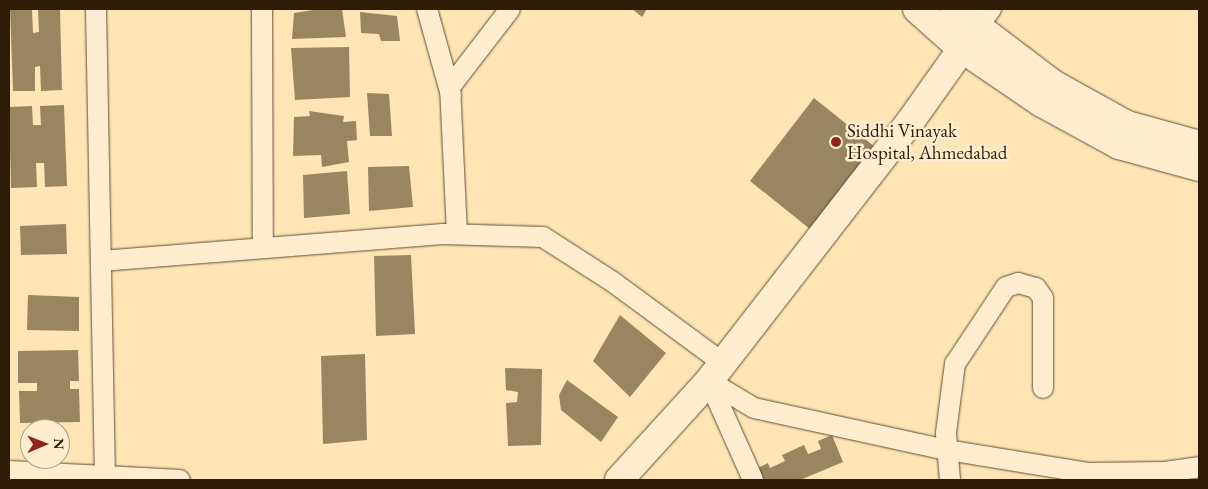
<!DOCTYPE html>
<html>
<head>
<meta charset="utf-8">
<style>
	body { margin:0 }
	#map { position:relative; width:1208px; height:489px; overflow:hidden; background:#fde5b5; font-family:"EB Garamond",serif }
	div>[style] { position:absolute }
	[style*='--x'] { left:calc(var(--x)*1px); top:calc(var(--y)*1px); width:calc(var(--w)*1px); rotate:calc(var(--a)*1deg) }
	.building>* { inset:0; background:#9a8561 }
	.roads { filter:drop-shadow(0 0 1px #624e32) drop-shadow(0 0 1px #624e32) }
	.street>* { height:20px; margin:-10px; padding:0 10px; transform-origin:10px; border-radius:10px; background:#feeecf }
	.secondary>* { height:28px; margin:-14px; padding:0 14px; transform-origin:14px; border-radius:14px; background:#feeecf }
	.dots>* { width:14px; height:14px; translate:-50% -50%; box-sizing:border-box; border:2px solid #feeecf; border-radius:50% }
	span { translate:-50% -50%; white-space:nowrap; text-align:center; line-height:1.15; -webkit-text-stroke:5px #feeecf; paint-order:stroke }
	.poi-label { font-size:19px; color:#2e1c07 }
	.left { translate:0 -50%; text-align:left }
	.frame { position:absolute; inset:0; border:10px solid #2e1c07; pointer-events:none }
	.north { position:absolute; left:20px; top:419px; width:50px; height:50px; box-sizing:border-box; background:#feeecf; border:1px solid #ab9a7f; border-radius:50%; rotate:89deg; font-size:14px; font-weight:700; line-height:20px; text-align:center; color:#2e1c07 }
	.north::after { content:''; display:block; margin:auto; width:18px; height:22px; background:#8f2418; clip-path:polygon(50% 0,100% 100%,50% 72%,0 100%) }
</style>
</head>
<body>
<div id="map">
	<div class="building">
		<i style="clip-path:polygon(10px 9px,32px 9px,33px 33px,39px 32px,38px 9px,60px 9px,62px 90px,41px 91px,40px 66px,35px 67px,35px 91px,13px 91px)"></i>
		<i style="clip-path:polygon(320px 9px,342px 9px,346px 37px,292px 39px,294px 13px)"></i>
		<i style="clip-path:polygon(632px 9px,647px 9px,642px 17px)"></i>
		<i style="clip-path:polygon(360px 12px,397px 16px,400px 41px,381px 41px,379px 34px,361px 33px)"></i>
		<i style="clip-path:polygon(349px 47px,350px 97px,295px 100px,291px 48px)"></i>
		<i style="clip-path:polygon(367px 93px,389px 94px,392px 136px,370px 136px)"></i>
		<i style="clip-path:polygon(814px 98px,875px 147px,810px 229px,750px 181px)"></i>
		<i style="clip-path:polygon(64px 105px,67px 186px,45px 187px,44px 163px,36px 163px,37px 187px,11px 188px,9px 107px,32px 106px,33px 125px,41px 125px,40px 106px)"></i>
		<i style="clip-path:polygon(309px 111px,344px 116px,343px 122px,356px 121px,357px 140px,347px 141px,349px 162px,322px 167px,321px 155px,293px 156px,294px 117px,310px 116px)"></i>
		<i style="clip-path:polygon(409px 166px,413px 207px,369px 211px,368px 167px)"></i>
		<i style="clip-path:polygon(347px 171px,350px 214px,304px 218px,303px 175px)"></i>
		<i style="clip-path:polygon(66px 224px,67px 254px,21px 255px,20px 226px)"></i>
		<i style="clip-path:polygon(411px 255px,415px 334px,376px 336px,374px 256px)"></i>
		<i style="clip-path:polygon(28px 295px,79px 297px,79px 331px,27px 330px)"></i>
		<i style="clip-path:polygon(620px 315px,666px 353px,630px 397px,593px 361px)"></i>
		<i style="clip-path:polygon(78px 350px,79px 381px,70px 381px,70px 389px,79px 389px,80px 422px,20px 423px,19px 391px,37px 391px,37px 383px,18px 383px,18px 351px)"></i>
		<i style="clip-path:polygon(365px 354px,367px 440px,323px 444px,321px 356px)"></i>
		<i style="clip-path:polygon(505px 368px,542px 369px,541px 445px,508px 446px,506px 403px,517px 402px,518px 392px,506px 390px)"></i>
		<i style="clip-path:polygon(567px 380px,618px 417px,601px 442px,561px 410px,559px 395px)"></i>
		<i style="clip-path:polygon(832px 435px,843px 462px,800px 480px,763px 480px,758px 468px,768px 463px,770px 468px,785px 461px,782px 455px,804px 445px,808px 454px,821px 449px,818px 441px)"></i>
	</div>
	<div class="roads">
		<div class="street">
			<i style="--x:96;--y:9;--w:465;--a:88.9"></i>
			<i style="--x:262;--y:9;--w:239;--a:89.8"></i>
			<i style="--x:427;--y:9;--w:89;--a:74.4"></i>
			<i style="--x:976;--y:29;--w:25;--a:-53"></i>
			<i style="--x:457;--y:234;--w:147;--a:-92.7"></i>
			<i style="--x:450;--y:87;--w:98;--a:-52.4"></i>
			<i style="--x:101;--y:261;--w:343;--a:-4.5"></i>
			<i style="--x:443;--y:234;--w:100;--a:1.7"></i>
			<i style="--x:543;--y:237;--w:83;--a:32.7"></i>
			<i style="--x:613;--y:282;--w:137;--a:36.4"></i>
			<i style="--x:709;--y:381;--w:52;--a:31"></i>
			<i style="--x:754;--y:408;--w:198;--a:12.3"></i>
			<i style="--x:947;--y:450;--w:144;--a:9.2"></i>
			<i style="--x:1089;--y:473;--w:76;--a:-0.8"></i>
			<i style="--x:1165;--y:472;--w:34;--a:-8"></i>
			<i style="--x:709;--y:381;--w:108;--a:66"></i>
			<i style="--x:9;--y:471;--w:171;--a:3"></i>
			<i style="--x:950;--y:480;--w:47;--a:-94.9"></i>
			<i style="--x:946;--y:433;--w:70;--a:-82.6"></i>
			<i style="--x:955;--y:364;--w:92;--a:-56.5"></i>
			<i style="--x:1006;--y:287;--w:13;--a:-18"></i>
			<i style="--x:1018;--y:283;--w:19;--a:16"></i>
			<i style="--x:1036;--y:288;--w:12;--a:55"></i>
			<i style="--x:1043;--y:298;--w:90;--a:90"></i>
		</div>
		<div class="secondary">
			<i style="--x:917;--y:9;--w:59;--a:41.6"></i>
			<i style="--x:961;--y:48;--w:98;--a:34.2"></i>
			<i style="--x:1042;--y:103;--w:88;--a:28.6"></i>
			<i style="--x:1119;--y:145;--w:83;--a:15.4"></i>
			<i style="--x:954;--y:9;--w:124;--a:37.1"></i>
			<i style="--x:1053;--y:84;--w:85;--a:29"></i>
			<i style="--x:1127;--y:125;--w:75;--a:15.5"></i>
			<i style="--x:619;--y:480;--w:134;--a:-47.7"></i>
			<i style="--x:709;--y:381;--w:328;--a:-52.2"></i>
			<i style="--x:910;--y:122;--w:114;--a:-54.6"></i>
		</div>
	</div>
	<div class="dots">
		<i style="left:836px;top:142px;background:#8f2418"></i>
	</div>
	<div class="poi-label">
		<span class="left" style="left:847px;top:142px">Siddhi Vinayak<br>Hospital, Ahmedabad</span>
	</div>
	<div class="frame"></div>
	<div class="north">N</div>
</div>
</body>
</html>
